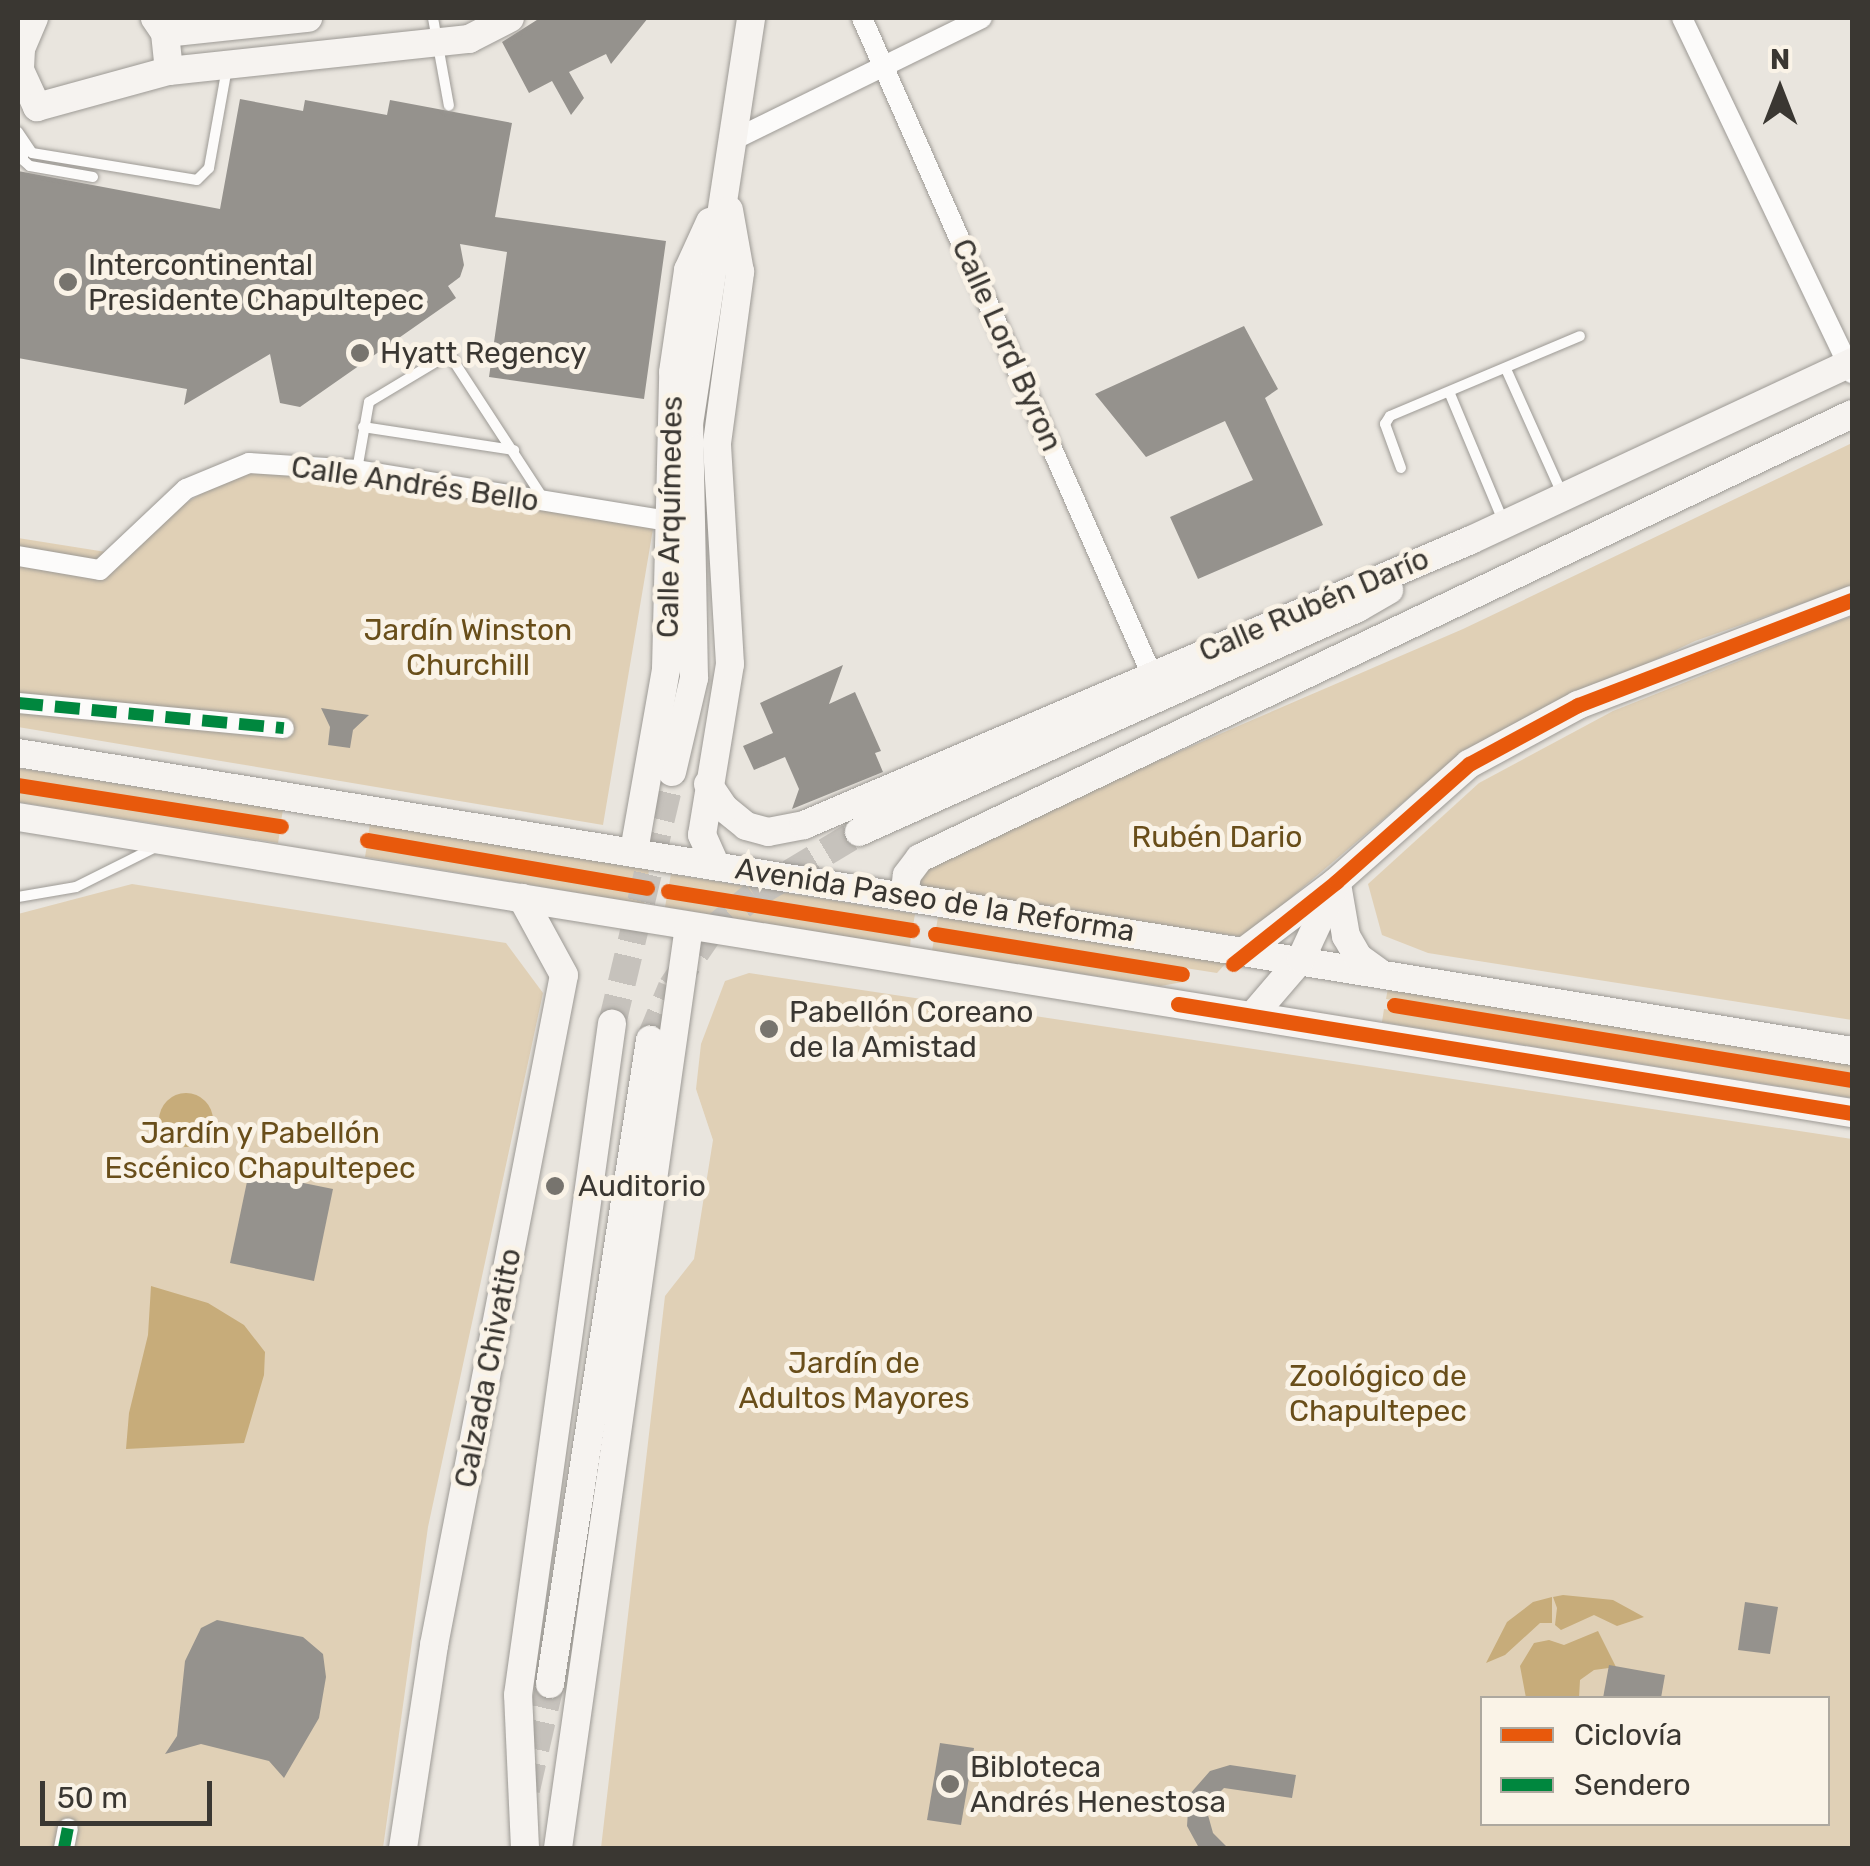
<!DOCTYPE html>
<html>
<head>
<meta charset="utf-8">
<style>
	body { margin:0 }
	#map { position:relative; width:1870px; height:1866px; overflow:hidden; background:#e9e5de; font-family:Rubik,sans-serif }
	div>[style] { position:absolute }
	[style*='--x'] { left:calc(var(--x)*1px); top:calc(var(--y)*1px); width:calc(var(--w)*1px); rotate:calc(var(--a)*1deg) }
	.green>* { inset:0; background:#e0d0b6 }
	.water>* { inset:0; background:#c7ac7a }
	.round { border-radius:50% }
	.building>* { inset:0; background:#95928d }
	.secondary-tunnel>* { height:28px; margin-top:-14px; transform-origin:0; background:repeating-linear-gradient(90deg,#c6c2bc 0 28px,transparent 0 42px) }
	.roads { filter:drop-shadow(0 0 2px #9d9a95) drop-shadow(0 0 2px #9d9a95) }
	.lane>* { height:10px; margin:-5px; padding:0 5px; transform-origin:5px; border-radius:5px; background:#fcfbfa }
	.street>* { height:20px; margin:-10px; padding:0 10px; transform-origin:10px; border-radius:10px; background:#fcfbfa }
	.secondary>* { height:28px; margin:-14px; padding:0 14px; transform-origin:14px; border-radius:14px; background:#f6f3f0 }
	.quiet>* { height:12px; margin-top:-6px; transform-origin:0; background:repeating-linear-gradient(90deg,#00873e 0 25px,transparent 0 37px) }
	.cycleway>* { height:15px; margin:-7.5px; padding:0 7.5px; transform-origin:7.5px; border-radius:7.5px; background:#e8590c }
	.dots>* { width:28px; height:28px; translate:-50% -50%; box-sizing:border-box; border:5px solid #faf3e7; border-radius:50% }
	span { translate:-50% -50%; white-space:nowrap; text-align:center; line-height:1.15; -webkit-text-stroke:10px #faf3e7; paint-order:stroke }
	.poi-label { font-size:30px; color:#3a3732 }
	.left { translate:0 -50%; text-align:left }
	.street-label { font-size:30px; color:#3a3732 }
	.park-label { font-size:30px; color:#694e1a }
	.frame { position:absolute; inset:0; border:20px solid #3a3732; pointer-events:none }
	.legend { position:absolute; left:1480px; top:1696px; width:350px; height:130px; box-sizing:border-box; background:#faf3e7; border:2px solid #ada89f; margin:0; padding:12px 18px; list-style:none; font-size:30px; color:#3a3732 }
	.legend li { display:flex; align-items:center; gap:20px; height:50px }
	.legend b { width:50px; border:2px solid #ada89f }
	.north { position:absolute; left:1730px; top:40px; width:100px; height:100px; -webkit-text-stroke:8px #faf3e7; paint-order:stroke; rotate:0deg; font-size:28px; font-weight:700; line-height:40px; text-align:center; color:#3a3732 }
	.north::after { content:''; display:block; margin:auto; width:35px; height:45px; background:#3a3732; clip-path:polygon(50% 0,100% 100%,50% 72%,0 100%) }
	.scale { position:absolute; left:40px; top:1781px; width:172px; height:45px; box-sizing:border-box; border:5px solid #3a3732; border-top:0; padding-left:12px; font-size:30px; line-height:35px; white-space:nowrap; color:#3a3732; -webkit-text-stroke:8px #faf3e7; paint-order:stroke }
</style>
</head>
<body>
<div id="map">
	<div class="green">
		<i style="clip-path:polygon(1852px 443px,1852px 586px,1695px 641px,1466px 749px,1294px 895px,1252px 938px,921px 892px,919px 872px,935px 857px,1463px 629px)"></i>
		<i style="clip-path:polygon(248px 465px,319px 468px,654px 523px,603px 825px,18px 727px,18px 538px,106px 552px)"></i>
		<i style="clip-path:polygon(1852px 616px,1852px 1020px,1428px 953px,1382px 935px,1368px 884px,1479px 783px,1613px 711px)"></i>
		<i style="clip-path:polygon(18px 768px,283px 810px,281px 821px,18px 780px)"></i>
		<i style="clip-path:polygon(18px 790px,280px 831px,278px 843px,18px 802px)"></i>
		<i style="clip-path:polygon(370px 824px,649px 870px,647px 882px,368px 836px)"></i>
		<i style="clip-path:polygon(367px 845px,646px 893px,644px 904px,365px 857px)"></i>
		<i style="clip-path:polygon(671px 874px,915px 914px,913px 926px,669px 885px)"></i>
		<i style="clip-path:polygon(132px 884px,506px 943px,543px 993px,428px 1527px,383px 1848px,18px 1848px,18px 914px)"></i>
		<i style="clip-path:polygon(667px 896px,911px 935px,910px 947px,665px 907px)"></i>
		<i style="clip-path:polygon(938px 917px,1226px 963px,1217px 973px,936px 929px)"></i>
		<i style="clip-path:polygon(934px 939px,1181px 980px,1188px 981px,1161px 986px,932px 951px)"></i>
		<i style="clip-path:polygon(evenodd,749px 973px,1852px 1139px,1852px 1848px,601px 1848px,665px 1296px,694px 1259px,713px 1140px,696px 1089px,701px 1044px,725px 981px,749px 973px,1482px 1698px,1828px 1698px,1828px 1824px,1482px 1824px,1482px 1698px)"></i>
		<i style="clip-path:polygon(1388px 988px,1852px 1063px,1852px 1075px,1386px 999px)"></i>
		<i style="clip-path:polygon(1384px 1009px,1852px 1086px,1852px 1098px,1382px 1022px)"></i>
	</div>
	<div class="water">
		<i class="round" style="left:159px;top:1093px;width:54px;height:54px"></i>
		<i style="clip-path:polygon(151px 1286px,208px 1303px,244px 1325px,265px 1352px,264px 1375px,244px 1443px,126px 1449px,129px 1413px,148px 1335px)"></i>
		<i style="clip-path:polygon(1563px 1595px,1613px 1600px,1644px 1617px,1617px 1626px,1594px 1615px,1561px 1630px,1555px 1625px,1557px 1608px,1553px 1597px)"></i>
		<i style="clip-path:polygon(1552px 1597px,1552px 1623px,1540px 1623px,1505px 1655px,1486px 1663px,1507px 1622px,1533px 1602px)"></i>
		<i style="clip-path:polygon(1598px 1631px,1616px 1667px,1594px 1670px,1580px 1680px,1579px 1698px,1526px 1698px,1520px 1666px,1534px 1643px,1549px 1640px,1564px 1645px)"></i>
	</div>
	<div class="building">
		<i style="clip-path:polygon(540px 18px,648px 18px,611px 64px,606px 54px,569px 72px,584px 98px,571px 115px,552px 81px,529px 93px,502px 42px)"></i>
		<i style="clip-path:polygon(240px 99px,303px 111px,305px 100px,387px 115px,390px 100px,512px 123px,495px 217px,666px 241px,644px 399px,489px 377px,507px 252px,460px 244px,464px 265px,460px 277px,448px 286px,456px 298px,300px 407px,280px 403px,270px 354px,184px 405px,187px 389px,18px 358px,18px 171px,220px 209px)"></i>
		<i style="clip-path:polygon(1244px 326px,1278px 389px,1265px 398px,1323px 525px,1198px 579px,1170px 517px,1253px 480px,1225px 421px,1146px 457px,1095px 394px)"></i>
		<i style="clip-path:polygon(843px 665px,829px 704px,855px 692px,881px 751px,875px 753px,883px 772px,792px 809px,799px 789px,785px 757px,754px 770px,743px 746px,773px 733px,760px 703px)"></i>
		<i style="clip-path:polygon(321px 708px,369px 715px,353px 730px,350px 748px,328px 745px,330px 727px)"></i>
		<i style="clip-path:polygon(249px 1172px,333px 1189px,314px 1281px,230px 1263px)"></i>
		<i style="clip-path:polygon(1745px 1602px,1778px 1607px,1770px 1654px,1738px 1650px)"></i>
		<i style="clip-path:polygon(217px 1620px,303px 1637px,323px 1654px,326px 1677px,319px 1718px,284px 1778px,269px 1761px,201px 1744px,165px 1754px,177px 1736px,185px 1661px,201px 1628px)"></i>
		<i style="clip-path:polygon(1609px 1665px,1665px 1675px,1661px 1698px,1603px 1698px)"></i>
		<i style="clip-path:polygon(940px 1743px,974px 1748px,961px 1825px,927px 1820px)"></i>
		<i style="clip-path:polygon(1230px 1765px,1296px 1775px,1292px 1798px,1224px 1788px,1209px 1803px,1208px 1815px,1213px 1833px,1228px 1848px,1199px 1848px,1187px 1826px,1189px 1795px,1210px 1771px)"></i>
	</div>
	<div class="secondary-tunnel">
		<i style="--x:612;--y:1024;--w:259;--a:-76.6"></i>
		<i style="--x:650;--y:1040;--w:57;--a:-67.5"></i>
		<i style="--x:672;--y:987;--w:65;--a:-55.6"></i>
		<i style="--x:709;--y:933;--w:59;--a:-40.2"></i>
		<i style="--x:754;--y:895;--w:122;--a:-31"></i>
		<i style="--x:526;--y:1790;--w:109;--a:-77.2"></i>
	</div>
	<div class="roads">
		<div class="lane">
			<i style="--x:433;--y:18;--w:89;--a:79.7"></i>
			<i style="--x:18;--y:132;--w:25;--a:56"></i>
			<i style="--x:32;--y:153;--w:167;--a:9.3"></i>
			<i style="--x:197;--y:180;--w:17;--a:-45"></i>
			<i style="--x:209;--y:168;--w:102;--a:-79.8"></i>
			<i style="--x:23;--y:146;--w:14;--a:90"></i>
			<i style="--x:23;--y:160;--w:9;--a:41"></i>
			<i style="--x:30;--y:166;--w:64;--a:9.9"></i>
			<i style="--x:1506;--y:369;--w:139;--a:65.8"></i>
			<i style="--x:1450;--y:394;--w:140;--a:67.3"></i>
			<i style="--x:363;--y:427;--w:153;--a:8.7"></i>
			<i style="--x:1401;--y:468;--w:47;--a:-110"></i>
			<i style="--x:1385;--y:424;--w:9;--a:-58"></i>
			<i style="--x:1390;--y:416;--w:206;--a:-22.8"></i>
			<i style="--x:357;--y:470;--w:69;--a:-80"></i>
			<i style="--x:369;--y:402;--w:93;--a:-31"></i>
			<i style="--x:449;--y:354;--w:172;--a:56.9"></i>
			<i style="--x:18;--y:897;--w:59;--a:-9.8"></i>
			<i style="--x:76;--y:887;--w:89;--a:-26.6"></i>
		</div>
		<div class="street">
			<i style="--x:862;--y:18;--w:716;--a:66.19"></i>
			<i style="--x:1682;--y:18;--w:394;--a:64.4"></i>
			<i style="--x:733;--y:140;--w:277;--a:-26.1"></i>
			<i style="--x:18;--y:556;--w:83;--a:9.7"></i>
			<i style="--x:100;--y:570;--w:118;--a:-43.3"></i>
			<i style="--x:186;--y:489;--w:68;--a:-22.4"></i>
			<i style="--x:249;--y:463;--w:108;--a:3.7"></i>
			<i style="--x:357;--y:470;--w:316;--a:9.3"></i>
			<i style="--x:18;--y:703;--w:267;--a:5.4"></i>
			<i style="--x:64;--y:1848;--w:20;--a:-79"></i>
		</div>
		<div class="secondary">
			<i style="--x:34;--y:18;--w:34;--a:113"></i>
			<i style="--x:21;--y:49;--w:21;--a:93"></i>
			<i style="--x:20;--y:70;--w:41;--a:65.3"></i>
			<i style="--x:37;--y:107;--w:137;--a:-15.3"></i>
			<i style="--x:169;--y:71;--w:38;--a:-96"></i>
			<i style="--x:165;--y:33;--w:18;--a:-124"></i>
			<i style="--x:165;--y:33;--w:144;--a:-6"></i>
			<i style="--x:169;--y:71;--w:302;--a:-6.1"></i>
			<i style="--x:469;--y:39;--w:46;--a:-27.1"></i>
			<i style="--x:18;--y:753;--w:1858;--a:9.23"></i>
			<i style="--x:672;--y:772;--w:97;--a:-76.8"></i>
			<i style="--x:694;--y:678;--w:254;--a:-91.1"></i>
			<i style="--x:689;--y:424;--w:411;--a:-81.3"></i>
			<i style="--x:708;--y:784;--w:29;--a:56"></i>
			<i style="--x:724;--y:808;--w:28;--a:39"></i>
			<i style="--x:746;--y:826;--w:23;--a:15"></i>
			<i style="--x:768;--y:832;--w:37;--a:-11"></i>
			<i style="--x:804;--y:825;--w:725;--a:-23.14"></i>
			<i style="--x:1471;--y:540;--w:421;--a:-25"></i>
			<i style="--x:18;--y:817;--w:1858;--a:9.17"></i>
			<i style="--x:859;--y:832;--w:547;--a:-24.18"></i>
			<i style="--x:1358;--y:608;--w:36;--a:-30"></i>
			<i style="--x:634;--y:851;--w:185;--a:-80"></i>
			<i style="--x:666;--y:669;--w:297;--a:-88.6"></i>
			<i style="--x:673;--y:372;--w:103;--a:-81.6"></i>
			<i style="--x:688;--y:270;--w:53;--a:-65.4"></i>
			<i style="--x:715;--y:864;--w:32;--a:-114"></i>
			<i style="--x:702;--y:835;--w:173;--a:-80.7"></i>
			<i style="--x:730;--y:664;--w:221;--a:-93.4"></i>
			<i style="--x:717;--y:443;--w:173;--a:-82.3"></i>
			<i style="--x:740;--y:272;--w:63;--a:-100.1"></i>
			<i style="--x:1337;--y:884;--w:53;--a:80.2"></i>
			<i style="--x:1346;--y:936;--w:24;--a:60"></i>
			<i style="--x:1358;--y:957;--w:24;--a:36"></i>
			<i style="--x:904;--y:896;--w:21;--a:-82"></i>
			<i style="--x:907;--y:875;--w:21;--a:-53"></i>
			<i style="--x:920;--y:858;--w:1032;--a:-25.47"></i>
			<i style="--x:1246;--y:950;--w:113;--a:-37.1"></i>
			<i style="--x:1336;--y:882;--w:178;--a:-41.6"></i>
			<i style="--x:1469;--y:764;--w:124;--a:-28.4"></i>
			<i style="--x:1578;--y:705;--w:293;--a:-21"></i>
			<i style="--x:1253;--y:1015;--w:74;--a:-49.4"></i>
			<i style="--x:1301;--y:959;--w:78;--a:-65.1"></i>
			<i style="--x:550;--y:1684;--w:652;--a:-81.17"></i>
			<i style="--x:403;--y:1848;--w:205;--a:-81.3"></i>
			<i style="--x:434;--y:1645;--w:682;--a:-79.02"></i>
			<i style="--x:564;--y:975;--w:88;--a:-118.6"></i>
			<i style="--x:525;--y:1848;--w:153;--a:-92.6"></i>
			<i style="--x:518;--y:1695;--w:678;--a:-82.03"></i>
			<i style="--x:558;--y:1848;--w:931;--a:-81.91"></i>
		</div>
	</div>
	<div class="quiet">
		<i style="--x:18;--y:703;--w:267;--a:5.4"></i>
		<i style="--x:64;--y:1848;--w:20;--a:-79"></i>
	</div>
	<div class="cycleway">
		<i style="--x:18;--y:785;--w:266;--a:8.9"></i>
		<i style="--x:367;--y:840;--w:284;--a:9.7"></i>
		<i style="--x:668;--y:891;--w:247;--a:9.1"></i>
		<i style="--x:935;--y:934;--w:250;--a:9.2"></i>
		<i style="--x:1233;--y:964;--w:132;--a:-38.5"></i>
		<i style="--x:1336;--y:882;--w:178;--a:-41.6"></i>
		<i style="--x:1469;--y:764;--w:124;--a:-28.4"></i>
		<i style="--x:1578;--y:705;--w:293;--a:-21"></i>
		<i style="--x:1178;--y:1004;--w:683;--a:9.19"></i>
		<i style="--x:1394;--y:1005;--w:464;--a:9.3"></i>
	</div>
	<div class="dots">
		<i style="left:68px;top:282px;background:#77746e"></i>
		<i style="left:360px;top:353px;background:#77746e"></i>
		<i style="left:769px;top:1029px;background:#77746e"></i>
		<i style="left:555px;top:1186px;background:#77746e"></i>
		<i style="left:950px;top:1784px;background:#77746e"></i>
	</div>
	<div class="poi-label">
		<span class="left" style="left:88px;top:282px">Intercontinental<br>Presidente Chapultepec</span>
		<span class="left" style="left:380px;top:353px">Hyatt Regency</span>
		<span class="left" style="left:789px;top:1029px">Pabellón Coreano<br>de la Amistad</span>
		<span class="left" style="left:578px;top:1186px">Auditorio</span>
		<span class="left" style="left:970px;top:1784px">Bibloteca<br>Andrés Henestosa</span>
	</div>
	<div class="street-label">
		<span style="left:1007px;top:345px;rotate:66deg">Calle Lord Byron</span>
		<span style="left:415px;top:484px;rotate:8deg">Calle Andrés Bello</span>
		<span style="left:670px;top:517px;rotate:-89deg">Calle Arquímedes</span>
		<span style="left:1314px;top:605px;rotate:-23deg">Calle Rubén Darío</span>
		<span style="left:935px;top:900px;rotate:9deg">Avenida Paseo de la Reforma</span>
		<span style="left:488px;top:1368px;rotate:-79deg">Calzada Chivatito</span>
	</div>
	<div class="park-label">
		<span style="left:468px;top:647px">Jardín Winston<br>Churchill</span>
		<span style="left:1217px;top:837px">Rubén Dario</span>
		<span style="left:260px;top:1150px">Jardín y Pabellón<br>Escénico Chapultepec</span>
		<span style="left:854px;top:1380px">Jardín de<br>Adultos Mayores</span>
		<span style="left:1378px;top:1393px">Zoológico de<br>Chapultepec</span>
	</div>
	<div class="frame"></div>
	<ul class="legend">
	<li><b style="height:12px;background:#e8590c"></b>Ciclovía</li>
	<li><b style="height:12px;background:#00873e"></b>Sendero</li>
	</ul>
	<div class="north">N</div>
	<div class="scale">50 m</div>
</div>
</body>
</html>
